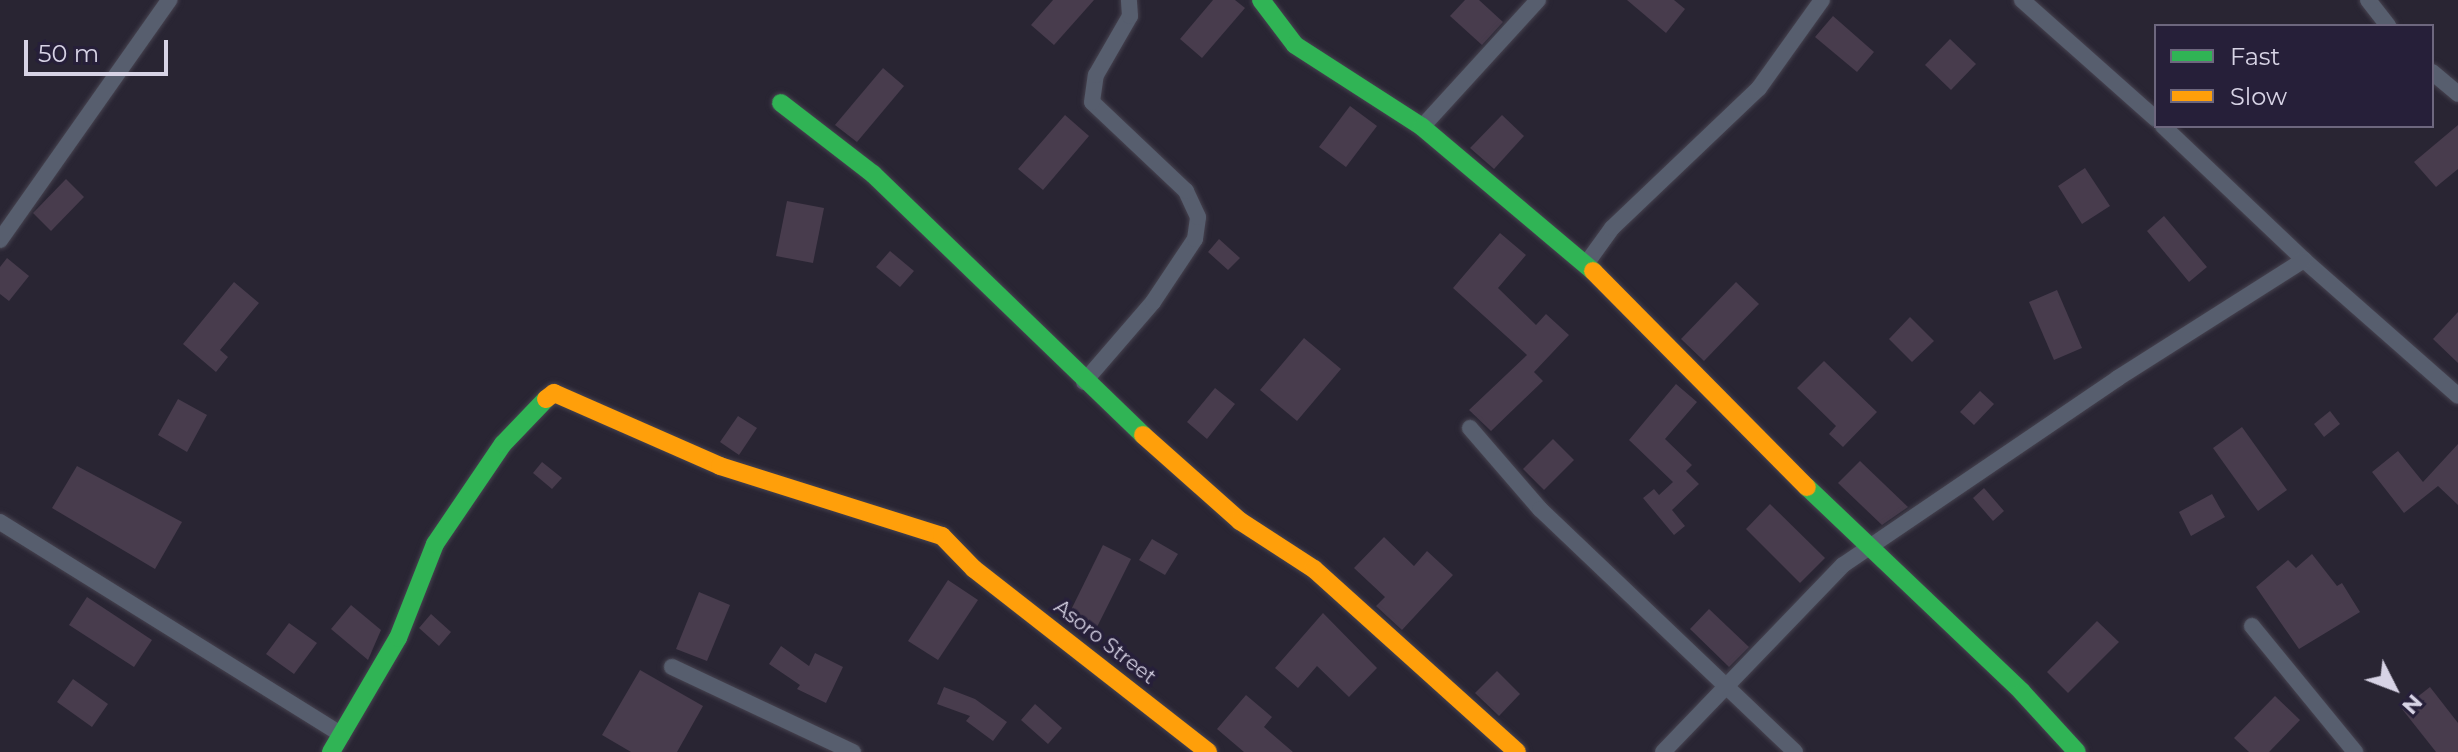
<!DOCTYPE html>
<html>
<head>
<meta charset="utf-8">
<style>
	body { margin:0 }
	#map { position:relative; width:2458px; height:752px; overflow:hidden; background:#292533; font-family:Montserrat,sans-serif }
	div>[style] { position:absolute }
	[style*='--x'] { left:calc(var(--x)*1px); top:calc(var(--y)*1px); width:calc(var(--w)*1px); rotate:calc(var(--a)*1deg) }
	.building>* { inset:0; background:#483c4d }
	.roads { filter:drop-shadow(0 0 2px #46424f) drop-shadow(0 0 2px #46424f) }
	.street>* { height:16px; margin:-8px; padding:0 8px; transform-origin:8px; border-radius:8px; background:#575e6e }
	.fast>* { height:18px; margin:-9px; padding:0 9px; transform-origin:9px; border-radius:9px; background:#30b455 }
	.slow>* { height:18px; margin:-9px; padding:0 9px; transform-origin:9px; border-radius:9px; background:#ff9f0a }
	span { translate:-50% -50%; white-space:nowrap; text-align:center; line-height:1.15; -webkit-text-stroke:7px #261f39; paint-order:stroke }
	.street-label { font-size:20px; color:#d7d3e5 }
	.legend { position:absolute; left:2154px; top:24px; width:280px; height:104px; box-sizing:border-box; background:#261f39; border:2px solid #6d677e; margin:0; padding:10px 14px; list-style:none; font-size:24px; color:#d7d3e5 }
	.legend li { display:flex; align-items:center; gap:16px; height:40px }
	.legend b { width:40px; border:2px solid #6d677e }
	.north { position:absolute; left:2354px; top:648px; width:80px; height:80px; -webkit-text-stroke:6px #261f39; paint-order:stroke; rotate:132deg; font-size:22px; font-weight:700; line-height:32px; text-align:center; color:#d7d3e5 }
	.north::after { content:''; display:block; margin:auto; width:28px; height:36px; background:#d7d3e5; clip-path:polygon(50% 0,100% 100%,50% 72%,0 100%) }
	.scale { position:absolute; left:24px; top:40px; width:144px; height:36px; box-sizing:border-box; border:4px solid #d7d3e5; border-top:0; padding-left:10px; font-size:24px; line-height:28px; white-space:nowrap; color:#d7d3e5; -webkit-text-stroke:6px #261f39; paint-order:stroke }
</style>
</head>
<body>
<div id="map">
	<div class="building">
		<i style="clip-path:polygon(1053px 0,1094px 0,1054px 45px,1031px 25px)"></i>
		<i style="clip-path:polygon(1213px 0,1235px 0,1245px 8px,1202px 58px,1180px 39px)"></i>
		<i style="clip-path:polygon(1465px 0,1479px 0,1503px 22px,1482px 45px,1450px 16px)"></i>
		<i style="clip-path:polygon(1627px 0,1674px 0,1685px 9px,1666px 33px)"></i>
		<i style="clip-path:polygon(1833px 16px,1874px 52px,1857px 72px,1815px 37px)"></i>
		<i style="clip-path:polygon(1950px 39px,1976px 64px,1951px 90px,1925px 65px)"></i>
		<i style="clip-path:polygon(883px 68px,904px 86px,857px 142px,835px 125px)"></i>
		<i style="clip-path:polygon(1350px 106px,1377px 126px,1346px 167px,1319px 147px)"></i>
		<i style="clip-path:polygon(1065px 115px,1089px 136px,1043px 190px,1018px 169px)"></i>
		<i style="clip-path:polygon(1502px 115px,1524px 136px,1494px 169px,1470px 148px)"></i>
		<i style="clip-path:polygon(2458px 125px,2458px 169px,2436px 187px,2414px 162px)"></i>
		<i style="clip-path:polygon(2085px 168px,2110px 206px,2082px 224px,2058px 186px)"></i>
		<i style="clip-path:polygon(66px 179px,84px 197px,51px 231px,33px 213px)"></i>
		<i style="clip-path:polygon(787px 201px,824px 208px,813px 263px,776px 256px)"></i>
		<i style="clip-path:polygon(2164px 216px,2207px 267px,2189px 282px,2147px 231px)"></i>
		<i style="clip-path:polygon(1500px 233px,1526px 255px,1498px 288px,1536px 325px,1546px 314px,1569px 335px,1534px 372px,1543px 381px,1491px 431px,1469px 410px,1527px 355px,1453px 288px)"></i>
		<i style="clip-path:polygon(1219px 239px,1240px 258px,1228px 270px,1208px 252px)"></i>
		<i style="clip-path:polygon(890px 251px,914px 271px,900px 287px,876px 267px)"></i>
		<i style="clip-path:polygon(7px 258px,29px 276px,9px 301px,0 294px,0 267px)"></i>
		<i style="clip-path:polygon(234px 282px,259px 303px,220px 350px,228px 357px,216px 372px,183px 344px)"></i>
		<i style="clip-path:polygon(1736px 282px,1759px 304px,1704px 361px,1681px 339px)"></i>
		<i style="clip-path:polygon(2057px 290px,2082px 348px,2054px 360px,2029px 302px)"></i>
		<i style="clip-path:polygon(2458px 312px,2458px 363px,2433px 339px)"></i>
		<i style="clip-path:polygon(1910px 317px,1934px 341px,1912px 362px,1889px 339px)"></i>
		<i style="clip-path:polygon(1304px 338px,1341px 369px,1297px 421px,1260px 390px)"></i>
		<i style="clip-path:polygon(1824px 361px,1877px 412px,1843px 447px,1829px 434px,1836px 426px,1797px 388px)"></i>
		<i style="clip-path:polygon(1676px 384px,1697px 402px,1665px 439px,1692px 465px,1686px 471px,1699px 484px,1672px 510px,1685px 526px,1674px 535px,1643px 498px,1654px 489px,1659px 495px,1673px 482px,1629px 440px)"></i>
		<i style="clip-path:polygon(1215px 388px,1235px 404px,1207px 439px,1187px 422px)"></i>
		<i style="clip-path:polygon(1980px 391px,1994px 404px,1974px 425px,1960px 412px)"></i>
		<i style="clip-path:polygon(178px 399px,207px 415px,187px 452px,158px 435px)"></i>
		<i style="clip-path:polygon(2330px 411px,2340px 424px,2324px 437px,2314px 424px)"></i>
		<i style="clip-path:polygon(738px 416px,757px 428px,739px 455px,720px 442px)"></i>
		<i style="clip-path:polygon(2242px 427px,2287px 490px,2258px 511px,2213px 448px)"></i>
		<i style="clip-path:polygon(1553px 439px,1574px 460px,1544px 490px,1523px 469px)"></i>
		<i style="clip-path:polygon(2458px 444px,2458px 505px,2438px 486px,2404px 513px,2372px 472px,2398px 451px,2423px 482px)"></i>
		<i style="clip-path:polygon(1860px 461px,1908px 507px,1882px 525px,1838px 483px)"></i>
		<i style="clip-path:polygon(542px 462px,562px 478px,552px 489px,533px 473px)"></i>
		<i style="clip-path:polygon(77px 466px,182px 522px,155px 569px,52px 508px)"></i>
		<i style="clip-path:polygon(1984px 488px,2004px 511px,1993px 521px,1973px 498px)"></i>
		<i style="clip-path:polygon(2212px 494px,2225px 517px,2191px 536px,2179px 512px)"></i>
		<i style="clip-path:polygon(1770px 504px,1825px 558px,1800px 583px,1746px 529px)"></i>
		<i style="clip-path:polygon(1384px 537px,1414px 566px,1427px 551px,1453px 575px,1402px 630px,1376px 606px,1385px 597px,1354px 568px)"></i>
		<i style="clip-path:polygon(1152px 539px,1178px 554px,1165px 575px,1139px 560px)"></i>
		<i style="clip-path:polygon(1103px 545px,1131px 559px,1097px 627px,1069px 614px)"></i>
		<i style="clip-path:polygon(2312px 554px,2337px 586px,2342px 583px,2360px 612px,2299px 649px,2256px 587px,2288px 560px,2296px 568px)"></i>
		<i style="clip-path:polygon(948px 580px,978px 600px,938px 660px,908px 641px)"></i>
		<i style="clip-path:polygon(699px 592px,730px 605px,707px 661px,676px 649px)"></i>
		<i style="clip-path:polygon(87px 597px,152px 640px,134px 667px,69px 625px)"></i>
		<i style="clip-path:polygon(351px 605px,381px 630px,368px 660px,331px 629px)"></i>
		<i style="clip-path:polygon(1709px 609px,1749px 647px,1729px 667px,1690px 629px)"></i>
		<i style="clip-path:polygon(1323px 613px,1377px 668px,1349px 697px,1317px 666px,1298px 688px,1275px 668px)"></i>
		<i style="clip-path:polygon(431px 614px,451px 632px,439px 646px,419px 628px)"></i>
		<i style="clip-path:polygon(2097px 621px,2119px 642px,2068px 693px,2047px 672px)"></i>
		<i style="clip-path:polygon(289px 623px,317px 643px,294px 674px,266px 654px)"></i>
		<i style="clip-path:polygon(781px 646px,809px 666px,815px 653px,843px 667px,826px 703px,797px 689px,800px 685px,769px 664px)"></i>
		<i style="clip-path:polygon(640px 670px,703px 706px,677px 752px,631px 752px,602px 735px)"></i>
		<i style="clip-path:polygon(1497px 671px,1520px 694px,1499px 716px,1475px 693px)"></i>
		<i style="clip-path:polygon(73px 679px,108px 704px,92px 727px,57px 702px)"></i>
		<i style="clip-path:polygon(944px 687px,975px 699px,1007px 722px,993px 741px,966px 721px,970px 716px,937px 704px)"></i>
		<i style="clip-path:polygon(2430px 687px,2458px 723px,2458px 752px,2436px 752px,2402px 709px)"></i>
		<i style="clip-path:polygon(1246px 695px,1272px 717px,1264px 727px,1293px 752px,1244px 752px,1217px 729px)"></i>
		<i style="clip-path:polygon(2275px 696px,2300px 720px,2269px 752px,2249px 752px,2234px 738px)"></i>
		<i style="clip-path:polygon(1035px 704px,1062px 728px,1048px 744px,1021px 720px)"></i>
	</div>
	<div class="roads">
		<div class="street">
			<i style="--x:2022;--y:0;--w:179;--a:41.6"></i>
			<i style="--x:2368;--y:0;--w:33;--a:52"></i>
			<i style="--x:2432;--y:72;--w:34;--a:40"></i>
			<i style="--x:2163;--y:126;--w:195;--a:43.5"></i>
			<i style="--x:2304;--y:260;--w:205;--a:41.4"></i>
			<i style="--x:1422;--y:127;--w:172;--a:-47.6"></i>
			<i style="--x:0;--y:240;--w:294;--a:-54.8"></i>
			<i style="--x:1586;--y:264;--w:44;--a:-54.2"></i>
			<i style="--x:1612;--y:228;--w:203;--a:-43.6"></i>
			<i style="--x:1759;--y:88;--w:108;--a:-54.4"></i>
			<i style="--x:1084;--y:382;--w:106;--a:-49.2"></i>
			<i style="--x:1153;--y:302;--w:76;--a:-56.3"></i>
			<i style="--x:1195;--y:239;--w:22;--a:-82"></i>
			<i style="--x:1198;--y:217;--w:29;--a:-115"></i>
			<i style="--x:1186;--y:191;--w:129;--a:-136.6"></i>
			<i style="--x:1092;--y:102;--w:27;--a:-82"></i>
			<i style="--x:1096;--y:75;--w:68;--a:-60"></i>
			<i style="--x:1130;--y:16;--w:16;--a:-94"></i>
			<i style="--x:1470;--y:428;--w:107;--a:49.2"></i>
			<i style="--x:1540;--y:509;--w:352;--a:43.6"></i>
			<i style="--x:0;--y:522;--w:403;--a:31.9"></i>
			<i style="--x:2252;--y:626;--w:163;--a:50.7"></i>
			<i style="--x:672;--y:667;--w:200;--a:25.2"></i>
			<i style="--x:1663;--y:752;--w:260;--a:-46.1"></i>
			<i style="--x:1843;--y:565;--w:333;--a:-34.2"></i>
			<i style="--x:2118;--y:378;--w:220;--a:-32.4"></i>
		</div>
		<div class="fast">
			<i style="--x:1261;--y:0;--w:56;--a:52.9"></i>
			<i style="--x:1295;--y:45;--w:151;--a:32.8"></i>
			<i style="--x:1422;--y:127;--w:224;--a:40.1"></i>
			<i style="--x:781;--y:103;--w:116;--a:37.7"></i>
			<i style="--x:873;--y:174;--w:376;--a:44"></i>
			<i style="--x:1807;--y:487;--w:297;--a:43.6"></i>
			<i style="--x:2022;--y:692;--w:81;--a:47.5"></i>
			<i style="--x:331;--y:752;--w:132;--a:-59.6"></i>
			<i style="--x:398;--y:638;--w:101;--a:-68.5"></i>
			<i style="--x:435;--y:544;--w:121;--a:-55.8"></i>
			<i style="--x:503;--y:444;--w:62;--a:-46.3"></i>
		</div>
		<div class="slow">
			<i style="--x:1593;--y:271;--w:304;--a:45.3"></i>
			<i style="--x:546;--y:399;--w:10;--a:-37"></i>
			<i style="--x:554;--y:393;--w:181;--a:23.7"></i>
			<i style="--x:720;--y:466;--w:233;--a:17.5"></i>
			<i style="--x:942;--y:536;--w:46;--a:45.9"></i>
			<i style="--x:974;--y:569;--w:297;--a:38"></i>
			<i style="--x:1143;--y:435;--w:130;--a:41.6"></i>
			<i style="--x:1240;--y:521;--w:88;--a:33"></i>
			<i style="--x:1314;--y:569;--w:273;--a:42"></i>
		</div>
	</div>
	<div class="street-label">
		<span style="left:1105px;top:642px;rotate:38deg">Asoro Street</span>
	</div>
	<ul class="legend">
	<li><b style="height:10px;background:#30b455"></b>Fast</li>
	<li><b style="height:10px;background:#ff9f0a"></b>Slow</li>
	</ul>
	<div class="north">N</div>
	<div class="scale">50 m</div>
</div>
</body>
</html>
